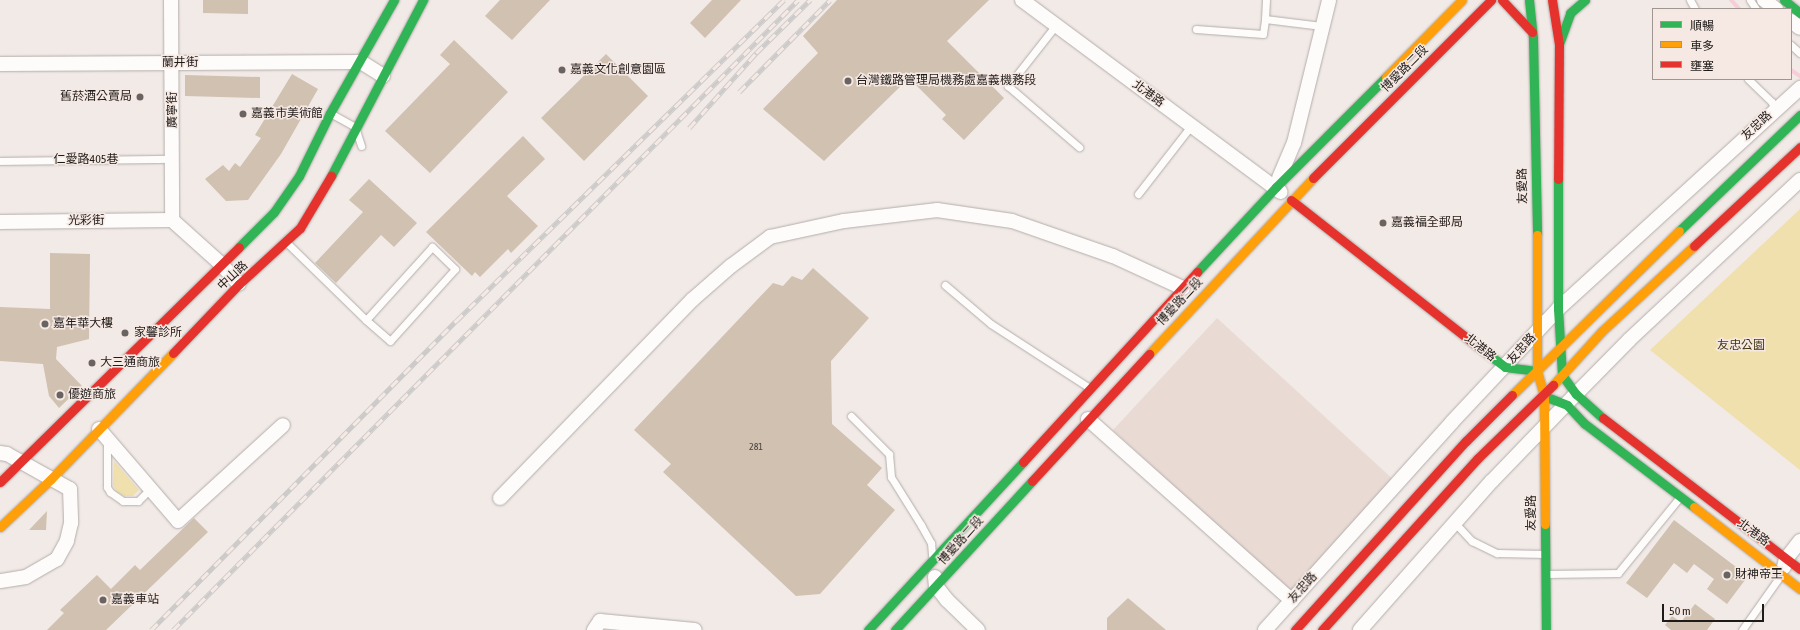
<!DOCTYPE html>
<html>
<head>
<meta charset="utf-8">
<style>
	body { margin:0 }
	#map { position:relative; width:1800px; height:630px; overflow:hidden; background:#f2eae7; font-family:"Asap Condensed","Noto Sans TC",sans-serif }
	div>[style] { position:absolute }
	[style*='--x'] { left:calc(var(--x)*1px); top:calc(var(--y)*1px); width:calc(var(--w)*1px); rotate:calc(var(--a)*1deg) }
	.built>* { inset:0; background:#e9dad4 }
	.green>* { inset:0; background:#f0e0ad }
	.stream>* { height:4px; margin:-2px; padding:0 2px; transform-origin:2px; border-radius:2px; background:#f7cdd9 }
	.building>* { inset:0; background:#d0c1b1 }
	.roads { filter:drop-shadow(0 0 1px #b2adaa) drop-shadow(0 0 1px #b2adaa) }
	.lane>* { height:7px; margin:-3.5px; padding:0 3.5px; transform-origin:3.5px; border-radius:3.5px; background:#fdfcfb }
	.street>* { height:14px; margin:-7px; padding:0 7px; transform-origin:7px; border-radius:7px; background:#fdfcfb }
	.fast>* { height:9px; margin:-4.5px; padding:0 4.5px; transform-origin:4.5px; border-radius:4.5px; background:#30b455 }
	.slow>* { height:9px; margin:-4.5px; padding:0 4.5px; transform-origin:4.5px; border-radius:4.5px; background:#ff9f0a }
	.jam>* { height:9px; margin:-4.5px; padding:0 4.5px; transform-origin:4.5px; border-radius:4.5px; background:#e5322d }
	.rail>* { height:4.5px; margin-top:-2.25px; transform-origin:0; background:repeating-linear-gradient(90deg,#f6e9e3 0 9px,#cdcbca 0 18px); box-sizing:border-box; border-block:1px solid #cdcbca }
	.dots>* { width:11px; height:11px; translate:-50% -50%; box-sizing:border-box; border:2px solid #f6e9e3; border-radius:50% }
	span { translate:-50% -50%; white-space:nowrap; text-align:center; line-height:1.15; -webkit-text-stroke:3px #f6e9e3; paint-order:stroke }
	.number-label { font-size:10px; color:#4b443f }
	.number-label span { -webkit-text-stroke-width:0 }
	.street-label { font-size:12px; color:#1f1b19 }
	.poi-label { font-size:12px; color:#1f1b19 }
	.left { translate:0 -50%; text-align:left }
	.right { translate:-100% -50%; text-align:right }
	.park-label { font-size:12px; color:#41370f }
	.legend { position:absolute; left:1652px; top:8px; width:140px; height:72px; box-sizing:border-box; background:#f6e9e3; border:1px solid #a09792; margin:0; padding:5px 7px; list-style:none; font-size:12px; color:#1f1b19 }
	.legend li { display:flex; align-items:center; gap:8px; height:20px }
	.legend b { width:20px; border:1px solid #a09792 }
	.scale { position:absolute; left:1662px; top:604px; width:102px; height:18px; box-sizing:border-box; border:2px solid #1f1b19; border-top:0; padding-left:5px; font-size:12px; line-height:14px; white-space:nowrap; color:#1f1b19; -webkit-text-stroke:3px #f6e9e3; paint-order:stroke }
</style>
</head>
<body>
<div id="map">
	<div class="built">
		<i style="clip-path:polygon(1217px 318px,1396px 482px,1292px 594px,1113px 430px)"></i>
	</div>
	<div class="green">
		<i style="clip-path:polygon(1800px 209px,1800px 470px,1650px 350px)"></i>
		<i style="clip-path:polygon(114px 461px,139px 490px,133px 496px,124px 496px,117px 492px,113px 485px)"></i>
	</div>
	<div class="stream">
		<i style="--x:1731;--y:0;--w:12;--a:48"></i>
		<i style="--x:1791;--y:70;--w:11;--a:34"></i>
	</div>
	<div class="building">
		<i style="clip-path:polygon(203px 0,248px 0,248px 14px,203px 13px)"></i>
		<i style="clip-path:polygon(500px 0,550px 0,512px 40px,485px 16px)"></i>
		<i style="clip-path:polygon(712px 0,741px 0,705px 38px,690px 23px)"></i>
		<i style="clip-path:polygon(837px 0,989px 0,947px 41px,1004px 98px,964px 140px,942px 119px,946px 115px,909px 78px,824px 161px,763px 109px,818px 53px,803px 36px)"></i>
		<i style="clip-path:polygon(454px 40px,508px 92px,430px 173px,385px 131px,450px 64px,440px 55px)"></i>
		<i style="clip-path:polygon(606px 54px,648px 96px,584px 161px,541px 118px)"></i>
		<i style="clip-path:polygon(292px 74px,318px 89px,281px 154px,248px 200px,226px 201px,205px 179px,223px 165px,229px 171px,235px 163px,240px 167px,261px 138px,255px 135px)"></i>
		<i style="clip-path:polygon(185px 75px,260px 77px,260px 98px,185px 96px)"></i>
		<i style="clip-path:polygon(523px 136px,545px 159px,507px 196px,538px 226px,511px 253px,508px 249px,480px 277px,475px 272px,472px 276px,426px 232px)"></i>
		<i style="clip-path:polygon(369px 179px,417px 223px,394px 247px,381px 235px,336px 283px,315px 263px,363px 212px,349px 200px)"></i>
		<i style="clip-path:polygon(50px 253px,90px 254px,89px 339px,57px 347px,56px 359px,82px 386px,59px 408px,49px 396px,43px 364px,0 361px,0 307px,50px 309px)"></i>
		<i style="clip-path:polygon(813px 268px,869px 318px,831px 361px,832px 424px,882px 468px,867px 485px,895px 510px,820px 594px,796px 596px,663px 472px,671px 464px,634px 430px,773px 283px,783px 286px,792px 276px,802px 280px)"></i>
		<i style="clip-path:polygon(47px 511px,46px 530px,29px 530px)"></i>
		<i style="clip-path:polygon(194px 518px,208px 532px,106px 630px,47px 630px,64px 613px,60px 610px,97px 575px,111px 589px,135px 565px,140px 570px)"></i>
		<i style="clip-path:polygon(1674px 520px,1748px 576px,1727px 604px,1707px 589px,1714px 579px,1694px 564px,1687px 573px,1674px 563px,1647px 598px,1626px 583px)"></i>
		<i style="clip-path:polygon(1128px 598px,1166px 630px,1107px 630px,1107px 618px)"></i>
		<i style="clip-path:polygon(1695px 604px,1715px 619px,1707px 630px,1671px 630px,1665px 625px,1672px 616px,1681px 622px)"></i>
	</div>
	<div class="roads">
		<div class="lane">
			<i style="--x:1266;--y:0;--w:19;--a:93"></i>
			<i style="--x:1265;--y:19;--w:57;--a:7"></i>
			<i style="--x:1690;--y:0;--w:10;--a:61"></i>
			<i style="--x:1750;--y:0;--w:11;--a:56"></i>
			<i style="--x:1056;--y:25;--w:78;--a:128.2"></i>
			<i style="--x:1008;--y:86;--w:94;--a:40.7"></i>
			<i style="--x:1196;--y:29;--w:67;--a:4.3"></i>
			<i style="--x:1263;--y:34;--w:15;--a:-82"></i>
			<i style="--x:1791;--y:45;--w:12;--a:42"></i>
			<i style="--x:1748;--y:79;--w:33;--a:44"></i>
			<i style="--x:1772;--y:102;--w:9;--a:77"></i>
			<i style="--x:330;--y:113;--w:29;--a:29"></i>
			<i style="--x:355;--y:127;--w:20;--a:72"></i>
			<i style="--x:0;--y:161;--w:173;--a:-0.7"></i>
			<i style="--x:1138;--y:194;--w:86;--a:-52.1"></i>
			<i style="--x:287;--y:243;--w:110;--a:44.3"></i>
			<i style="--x:366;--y:320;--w:32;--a:41"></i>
			<i style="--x:390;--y:341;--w:97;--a:-47.9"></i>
			<i style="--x:455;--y:269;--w:32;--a:-136"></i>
			<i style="--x:432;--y:247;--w:98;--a:132.1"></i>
			<i style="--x:945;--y:285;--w:60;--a:40.3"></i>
			<i style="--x:991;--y:324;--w:116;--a:33"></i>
			<i style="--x:851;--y:416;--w:54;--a:45"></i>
			<i style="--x:889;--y:454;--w:23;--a:85"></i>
			<i style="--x:891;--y:477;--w:57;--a:58"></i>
			<i style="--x:921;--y:525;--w:21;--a:61"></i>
			<i style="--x:931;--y:543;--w:12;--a:85"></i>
			<i style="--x:107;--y:441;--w:46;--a:90"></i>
			<i style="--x:107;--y:487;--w:6;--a:59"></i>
			<i style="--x:110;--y:492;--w:16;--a:35"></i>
			<i style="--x:123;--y:501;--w:15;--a:0"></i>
			<i style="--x:138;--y:501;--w:17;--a:-45"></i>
			<i style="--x:1455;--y:523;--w:25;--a:47"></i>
			<i style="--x:1472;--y:541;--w:28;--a:26"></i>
			<i style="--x:1497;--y:553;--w:48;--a:1.2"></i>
			<i style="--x:1547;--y:574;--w:71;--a:-0.8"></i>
			<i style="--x:1618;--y:573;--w:98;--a:-50.8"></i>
			<i style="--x:1742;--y:630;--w:67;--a:-54.7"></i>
		</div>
		<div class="street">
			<i style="--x:171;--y:0;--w:220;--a:89.7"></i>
			<i style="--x:1022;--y:0;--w:322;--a:36.6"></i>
			<i style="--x:1764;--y:0;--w:15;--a:37"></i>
			<i style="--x:1791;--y:21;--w:11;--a:38"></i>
			<i style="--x:0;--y:64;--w:361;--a:-0.3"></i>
			<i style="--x:361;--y:62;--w:26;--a:32"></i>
			<i style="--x:1279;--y:178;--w:38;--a:-67"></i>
			<i style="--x:1294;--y:143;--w:147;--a:-76.2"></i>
			<i style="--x:172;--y:220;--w:64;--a:41.9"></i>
			<i style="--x:220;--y:263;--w:28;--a:48"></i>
			<i style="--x:0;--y:222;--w:172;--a:-0.7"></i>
			<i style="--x:1088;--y:419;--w:273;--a:41.7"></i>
			<i style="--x:99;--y:429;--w:121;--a:49.3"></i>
			<i style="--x:178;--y:521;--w:142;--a:-42.4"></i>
			<i style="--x:0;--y:453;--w:7;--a:8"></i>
			<i style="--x:7;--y:454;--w:72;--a:29.1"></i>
			<i style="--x:70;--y:489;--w:34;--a:88"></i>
			<i style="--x:71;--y:523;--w:18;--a:103"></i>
			<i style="--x:67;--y:541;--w:21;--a:119"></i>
			<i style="--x:57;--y:559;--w:36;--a:150"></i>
			<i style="--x:26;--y:577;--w:26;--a:171"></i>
			<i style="--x:500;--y:498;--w:276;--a:-45.9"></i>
			<i style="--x:692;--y:300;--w:52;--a:-41.1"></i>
			<i style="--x:731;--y:266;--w:49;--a:-36.6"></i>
			<i style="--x:770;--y:237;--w:76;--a:-12.2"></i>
			<i style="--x:844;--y:221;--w:94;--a:-6.7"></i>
			<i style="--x:937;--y:210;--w:76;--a:8.3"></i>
			<i style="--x:1012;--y:221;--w:107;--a:19.1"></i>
			<i style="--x:1113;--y:256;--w:77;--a:24.6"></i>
			<i style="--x:1784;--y:567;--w:8;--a:-76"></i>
			<i style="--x:1786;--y:559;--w:23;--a:-52"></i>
			<i style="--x:935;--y:577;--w:9;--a:84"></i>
			<i style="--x:936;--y:586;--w:18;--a:52"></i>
			<i style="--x:947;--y:600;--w:43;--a:44.1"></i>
			<i style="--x:594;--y:630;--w:11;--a:-56"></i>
			<i style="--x:600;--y:621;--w:95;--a:5.4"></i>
			<i style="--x:1265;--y:630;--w:280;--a:-48"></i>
			<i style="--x:1452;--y:422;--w:155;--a:-46.8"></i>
			<i style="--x:1558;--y:309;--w:328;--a:-42.4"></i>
			<i style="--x:1360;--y:630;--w:199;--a:-48.5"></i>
			<i style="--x:1492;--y:481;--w:121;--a:-46"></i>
			<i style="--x:1576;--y:394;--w:76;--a:-45.5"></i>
			<i style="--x:1629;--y:340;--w:234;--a:-43.1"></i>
		</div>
		<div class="fast">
			<i style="--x:1529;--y:0;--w:38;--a:84"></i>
			<i style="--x:1533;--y:38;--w:197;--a:88.8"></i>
			<i style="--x:1784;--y:0;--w:21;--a:39"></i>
			<i style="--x:1559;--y:44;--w:33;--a:-70"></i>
			<i style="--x:1570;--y:13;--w:20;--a:-41"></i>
			<i style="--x:331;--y:176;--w:199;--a:-62.4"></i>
			<i style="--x:1558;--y:179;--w:130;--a:90"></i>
			<i style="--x:1558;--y:309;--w:66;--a:86.5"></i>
			<i style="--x:1562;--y:375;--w:24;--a:54"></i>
			<i style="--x:1576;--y:394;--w:36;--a:42"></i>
			<i style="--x:1679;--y:231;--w:168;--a:-43.8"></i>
			<i style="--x:239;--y:247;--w:49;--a:-45"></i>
			<i style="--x:274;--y:212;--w:44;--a:-55.2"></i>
			<i style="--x:299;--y:176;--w:70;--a:-63.8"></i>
			<i style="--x:330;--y:113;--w:130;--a:-60.5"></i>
			<i style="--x:1197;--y:272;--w:116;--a:-47.1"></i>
			<i style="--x:1276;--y:187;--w:156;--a:-45"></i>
			<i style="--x:1476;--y:345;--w:36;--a:37"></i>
			<i style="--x:1505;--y:367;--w:32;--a:7"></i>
			<i style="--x:1544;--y:396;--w:25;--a:21"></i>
			<i style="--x:1567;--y:405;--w:26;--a:47"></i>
			<i style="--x:1585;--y:424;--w:137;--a:37.3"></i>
			<i style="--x:1545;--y:524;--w:106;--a:89.5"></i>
			<i style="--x:868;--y:630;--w:229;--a:-47.3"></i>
			<i style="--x:895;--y:630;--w:202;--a:-47.4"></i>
		</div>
		<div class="slow">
			<i style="--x:1386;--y:77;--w:108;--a:-45.4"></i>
			<i style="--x:1537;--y:235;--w:136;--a:90"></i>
			<i style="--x:1537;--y:371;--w:26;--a:74"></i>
			<i style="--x:1544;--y:396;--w:128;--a:89.6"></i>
			<i style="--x:1149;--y:354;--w:241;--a:-47"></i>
			<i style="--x:1553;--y:385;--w:72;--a:-47.8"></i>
			<i style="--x:1601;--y:332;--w:127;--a:-42.8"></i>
			<i style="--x:1512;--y:395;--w:234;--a:-44.5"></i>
			<i style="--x:1694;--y:507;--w:134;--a:37.7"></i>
			<i style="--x:0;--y:527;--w:70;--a:-43.3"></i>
			<i style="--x:51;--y:479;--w:175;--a:-45.9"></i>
		</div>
		<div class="jam">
			<i style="--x:1502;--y:0;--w:44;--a:46.8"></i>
			<i style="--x:1552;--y:0;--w:45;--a:81"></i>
			<i style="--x:1559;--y:44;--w:135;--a:90.4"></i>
			<i style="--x:1313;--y:178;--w:252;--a:-45"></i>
			<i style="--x:1291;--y:200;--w:235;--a:38.1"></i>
			<i style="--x:1694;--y:246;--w:145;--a:-43"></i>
			<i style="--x:173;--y:353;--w:95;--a:-46.3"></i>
			<i style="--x:239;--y:284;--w:83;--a:-42.6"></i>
			<i style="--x:300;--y:228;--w:61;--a:-59.2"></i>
			<i style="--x:1603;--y:418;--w:248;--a:37.5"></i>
			<i style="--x:1023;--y:462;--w:258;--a:-47.5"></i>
			<i style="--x:1032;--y:481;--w:173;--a:-47.3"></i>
			<i style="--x:0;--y:482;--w:335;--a:-44.5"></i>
			<i style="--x:1295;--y:630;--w:255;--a:-47.9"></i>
			<i style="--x:1466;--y:441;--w:65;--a:-45"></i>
			<i style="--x:1322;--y:630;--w:232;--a:-47.8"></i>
			<i style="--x:1478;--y:458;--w:105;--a:-44.2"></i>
		</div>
	</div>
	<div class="rail">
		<i style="--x:739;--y:92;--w:129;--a:-45.3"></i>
		<i style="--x:689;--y:128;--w:101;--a:-48.2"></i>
		<i style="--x:756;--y:53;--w:76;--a:-44.5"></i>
		<i style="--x:151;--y:630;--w:434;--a:-45.4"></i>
		<i style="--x:456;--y:321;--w:459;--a:-44.4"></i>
		<i style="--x:173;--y:630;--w:887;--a:-45.23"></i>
	</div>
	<div class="dots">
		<i style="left:562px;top:70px;background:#696361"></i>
		<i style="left:848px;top:81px;background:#696361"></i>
		<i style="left:140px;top:97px;background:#696361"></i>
		<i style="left:243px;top:114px;background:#696361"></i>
		<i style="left:1383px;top:223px;background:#696361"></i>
		<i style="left:45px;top:324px;background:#696361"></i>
		<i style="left:125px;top:333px;background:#696361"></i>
		<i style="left:92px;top:363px;background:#696361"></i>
		<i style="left:60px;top:395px;background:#696361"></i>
		<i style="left:1727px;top:575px;background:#696361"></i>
		<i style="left:103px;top:600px;background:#696361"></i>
	</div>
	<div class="number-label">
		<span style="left:756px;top:447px">281</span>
	</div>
	<div class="street-label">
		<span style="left:180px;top:63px">蘭井街</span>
		<span style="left:1405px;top:69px;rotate:-45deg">博愛路二段</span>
		<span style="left:1148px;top:94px;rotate:37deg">北港路</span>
		<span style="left:173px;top:110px;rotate:-90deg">廣寧街</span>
		<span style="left:1757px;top:126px;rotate:-43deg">友忠路</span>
		<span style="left:86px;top:160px">仁愛路405巷</span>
		<span style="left:1523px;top:186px;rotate:-91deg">友愛路</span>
		<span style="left:86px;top:221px">光彩街</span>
		<span style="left:233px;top:276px;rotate:-43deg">中山路</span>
		<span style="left:1180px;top:302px;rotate:-47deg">博愛路二段</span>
		<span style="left:1480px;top:348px;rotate:38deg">北港路</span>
		<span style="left:1522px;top:349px;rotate:-48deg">友忠路</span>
		<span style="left:1532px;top:513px;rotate:-90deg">友愛路</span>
		<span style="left:1753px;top:533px;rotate:37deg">北港路</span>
		<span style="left:961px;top:541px;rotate:-48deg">博愛路二段</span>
		<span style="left:1303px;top:588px;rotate:-48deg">友忠路</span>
	</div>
	<div class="poi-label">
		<span class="left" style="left:570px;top:70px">嘉義文化創意園區</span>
		<span class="left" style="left:856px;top:81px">台灣鐵路管理局機務處嘉義機務段</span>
		<span class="right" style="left:132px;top:97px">舊菸酒公賣局</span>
		<span class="left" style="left:251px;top:114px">嘉義市美術館</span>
		<span class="left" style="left:1391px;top:223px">嘉義福全郵局</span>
		<span class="left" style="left:53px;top:324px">嘉年華大樓</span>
		<span class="left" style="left:134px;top:333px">家馨診所</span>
		<span class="left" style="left:100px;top:363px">大三通商旅</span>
		<span class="left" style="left:68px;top:395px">優遊商旅</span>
		<span class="left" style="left:1735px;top:575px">財神帝王</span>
		<span class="left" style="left:111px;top:600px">嘉義車站</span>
	</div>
	<div class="park-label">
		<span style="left:1741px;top:346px">友忠公園</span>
	</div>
	<ul class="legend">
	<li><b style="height:5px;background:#30b455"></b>順暢</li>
	<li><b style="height:5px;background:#ff9f0a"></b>車多</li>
	<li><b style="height:5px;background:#e5322d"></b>壅塞</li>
	</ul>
	<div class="scale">50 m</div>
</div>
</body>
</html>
